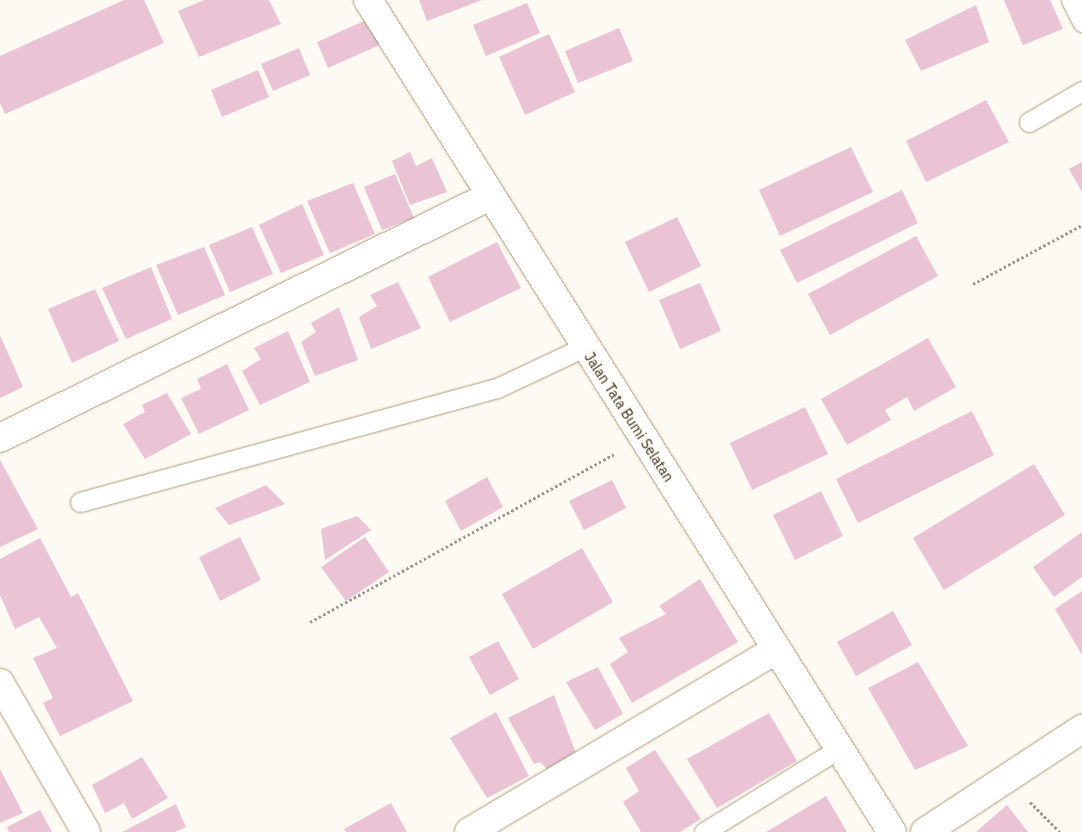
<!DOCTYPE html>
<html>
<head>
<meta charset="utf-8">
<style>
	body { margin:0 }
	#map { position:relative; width:1082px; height:832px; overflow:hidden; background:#fdfaf3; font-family:"IBM Plex Sans",sans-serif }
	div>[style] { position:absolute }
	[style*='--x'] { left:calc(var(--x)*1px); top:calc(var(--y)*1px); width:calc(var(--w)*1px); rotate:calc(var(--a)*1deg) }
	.building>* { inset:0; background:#eac3d4 }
	.path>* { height:3px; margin-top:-1.5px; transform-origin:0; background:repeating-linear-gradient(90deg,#9c978d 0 2.5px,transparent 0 5px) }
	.roads { filter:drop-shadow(0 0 1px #ab9c7c) drop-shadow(0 0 1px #ab9c7c) }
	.lane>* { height:19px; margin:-9.5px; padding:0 9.5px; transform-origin:9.5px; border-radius:9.5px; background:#fff }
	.street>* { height:28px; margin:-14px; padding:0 14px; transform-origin:14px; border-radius:14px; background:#fff }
	.secondary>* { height:28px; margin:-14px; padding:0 14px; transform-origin:14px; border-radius:14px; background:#fff }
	span { translate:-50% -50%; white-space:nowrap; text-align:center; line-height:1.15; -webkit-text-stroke:4.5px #fdfaf3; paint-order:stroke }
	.street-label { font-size:14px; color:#373023 }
</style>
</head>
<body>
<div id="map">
	<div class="building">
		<i style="clip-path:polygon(124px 0,144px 0,164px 43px,5px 114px,0 103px,0 56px)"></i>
		<i style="clip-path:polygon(204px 0,269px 0,281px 24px,199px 57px,178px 11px)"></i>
		<i style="clip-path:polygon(419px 0,482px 0,427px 21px)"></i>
		<i style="clip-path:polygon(1004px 0,1050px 0,1063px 29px,1023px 45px)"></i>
		<i style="clip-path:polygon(527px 3px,540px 33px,486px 56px,473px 25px)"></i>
		<i style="clip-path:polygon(976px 5px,989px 42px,921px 71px,905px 40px)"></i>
		<i style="clip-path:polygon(373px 17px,384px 43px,328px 68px,317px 42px)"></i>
		<i style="clip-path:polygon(619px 28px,633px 61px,578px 83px,565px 51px)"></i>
		<i style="clip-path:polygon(549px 34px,575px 92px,525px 115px,499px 57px)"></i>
		<i style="clip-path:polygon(299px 48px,310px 75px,273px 91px,261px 64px)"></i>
		<i style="clip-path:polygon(258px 70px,269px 97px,222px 117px,211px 90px)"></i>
		<i style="clip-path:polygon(986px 100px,1009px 142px,926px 182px,906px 141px)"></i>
		<i style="clip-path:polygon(851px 147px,873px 192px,780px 236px,759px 190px)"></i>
		<i style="clip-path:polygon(410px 152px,416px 166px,432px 158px,447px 192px,410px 205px,392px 161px)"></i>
		<i style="clip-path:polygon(1082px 162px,1082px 192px,1069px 169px)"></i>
		<i style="clip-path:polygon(395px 174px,414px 218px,382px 230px,364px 187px)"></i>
		<i style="clip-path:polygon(353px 183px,375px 234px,330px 253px,307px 201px)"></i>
		<i style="clip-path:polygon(902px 190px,918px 223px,797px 283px,780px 250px)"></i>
		<i style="clip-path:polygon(302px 204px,324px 255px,281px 273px,259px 225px)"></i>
		<i style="clip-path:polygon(677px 217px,701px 266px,649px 292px,625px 242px)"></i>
		<i style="clip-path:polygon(252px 227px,273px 274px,230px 292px,209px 245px)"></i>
		<i style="clip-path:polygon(916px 236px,938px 276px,830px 335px,808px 294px)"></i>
		<i style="clip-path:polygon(497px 242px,521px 288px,450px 322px,428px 277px)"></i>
		<i style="clip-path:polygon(204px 247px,225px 295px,178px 315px,156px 265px)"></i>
		<i style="clip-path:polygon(151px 267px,172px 319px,126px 339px,102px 288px)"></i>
		<i style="clip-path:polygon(398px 282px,421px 328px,371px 349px,359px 317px,377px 306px,370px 295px)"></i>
		<i style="clip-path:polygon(700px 283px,721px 331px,680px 349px,659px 300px)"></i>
		<i style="clip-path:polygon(95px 289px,119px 341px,72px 363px,48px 309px)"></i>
		<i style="clip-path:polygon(339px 307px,358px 360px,315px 376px,301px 342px,316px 332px,311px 323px)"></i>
		<i style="clip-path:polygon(288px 331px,310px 382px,260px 405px,242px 371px,261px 359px,254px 348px)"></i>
		<i style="clip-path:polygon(0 335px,23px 387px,0 398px)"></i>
		<i style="clip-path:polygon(928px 338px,956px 387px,914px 411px,907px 397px,885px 410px,891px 420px,847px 445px,821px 399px)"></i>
		<i style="clip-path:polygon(227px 364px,249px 410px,199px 434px,181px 398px,201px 389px,197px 379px)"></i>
		<i style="clip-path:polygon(167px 393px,191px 434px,145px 459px,123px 424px,145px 412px,142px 405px)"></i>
		<i style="clip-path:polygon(805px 407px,828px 454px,752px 490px,730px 443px)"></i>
		<i style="clip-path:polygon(972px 411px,994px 455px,858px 523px,836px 479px)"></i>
		<i style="clip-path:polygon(0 460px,38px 529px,0 547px)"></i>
		<i style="clip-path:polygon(1034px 464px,1065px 515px,944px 590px,913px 538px)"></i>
		<i style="clip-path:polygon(487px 477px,503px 507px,461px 531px,445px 501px)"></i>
		<i style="clip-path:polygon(612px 480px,626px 508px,584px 530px,569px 501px)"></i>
		<i style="clip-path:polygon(266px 485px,285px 504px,229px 525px,215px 508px)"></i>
		<i style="clip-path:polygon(821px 491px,843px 536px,795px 560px,773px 515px)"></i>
		<i style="clip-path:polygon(357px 516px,371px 530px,325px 560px,321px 529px)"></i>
		<i style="clip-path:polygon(1082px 532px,1082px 577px,1054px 597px,1033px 567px)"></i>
		<i style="clip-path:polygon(240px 537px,261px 580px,220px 601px,199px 557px)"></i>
		<i style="clip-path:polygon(365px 537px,389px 572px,346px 601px,321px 567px)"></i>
		<i style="clip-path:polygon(40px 538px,71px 597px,78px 593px,133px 701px,60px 736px,43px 703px,53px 698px,33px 658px,57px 648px,39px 617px,15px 629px,0 595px,0 559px)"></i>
		<i style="clip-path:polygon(582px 548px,613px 602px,533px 649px,502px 594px)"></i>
		<i style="clip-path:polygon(700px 579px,738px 642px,632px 703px,610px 664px,628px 652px,619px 638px,666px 614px,659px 606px)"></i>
		<i style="clip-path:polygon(1082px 591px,1082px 655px,1055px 609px)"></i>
		<i style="clip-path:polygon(893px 611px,912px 645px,856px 676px,837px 642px)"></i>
		<i style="clip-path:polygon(498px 641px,519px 679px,490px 695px,469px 657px)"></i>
		<i style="clip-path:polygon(918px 662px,968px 746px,915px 770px,868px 688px)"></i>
		<i style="clip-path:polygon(598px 667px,623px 714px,595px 730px,566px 682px)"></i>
		<i style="clip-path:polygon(554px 695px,577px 756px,548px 770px,540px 762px,534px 764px,508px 718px)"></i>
		<i style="clip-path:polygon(496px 712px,529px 776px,487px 798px,450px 738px)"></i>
		<i style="clip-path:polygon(769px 713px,797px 761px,717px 808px,687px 759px)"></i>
		<i style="clip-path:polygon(655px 750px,701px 819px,680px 832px,641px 832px,623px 802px,639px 791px,626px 768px)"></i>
		<i style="clip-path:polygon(142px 757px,168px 798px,132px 819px,124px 803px,105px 813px,92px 785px)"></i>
		<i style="clip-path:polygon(0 769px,23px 813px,0 823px)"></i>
		<i style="clip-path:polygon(826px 796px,847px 832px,766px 832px)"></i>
		<i style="clip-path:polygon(391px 803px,407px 832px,346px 832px,344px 829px)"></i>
		<i style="clip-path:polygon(176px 804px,186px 827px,175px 832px,122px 832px)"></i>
		<i style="clip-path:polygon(1007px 805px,1028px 832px,976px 832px)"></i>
		<i style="clip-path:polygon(40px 810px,52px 832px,9px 832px,7px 827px)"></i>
	</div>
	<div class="path">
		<i style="--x:973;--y:284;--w:124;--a:-28.4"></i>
		<i style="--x:310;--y:622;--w:347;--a:-28.9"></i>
		<i style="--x:1030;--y:802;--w:42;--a:45"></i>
	</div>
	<div class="roads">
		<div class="lane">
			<i style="--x:1071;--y:0;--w:25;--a:63"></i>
			<i style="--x:1029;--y:122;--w:61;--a:-30.3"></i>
			<i style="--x:80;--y:502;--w:432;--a:-15.3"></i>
			<i style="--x:497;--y:388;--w:96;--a:-25.2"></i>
			<i style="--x:704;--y:832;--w:160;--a:-31.7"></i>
		</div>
		<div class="street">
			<i style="--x:0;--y:438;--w:547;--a:-26.28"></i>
			<i style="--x:0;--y:683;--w:172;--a:60"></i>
			<i style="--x:469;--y:832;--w:358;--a:-30.7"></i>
			<i style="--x:925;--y:832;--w:188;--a:-33.3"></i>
		</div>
		<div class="secondary">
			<i style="--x:368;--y:0;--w:983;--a:57.8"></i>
		</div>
	</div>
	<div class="street-label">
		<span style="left:629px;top:417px;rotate:57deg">Jalan Tata Bumi Selatan</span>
	</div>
</div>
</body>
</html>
